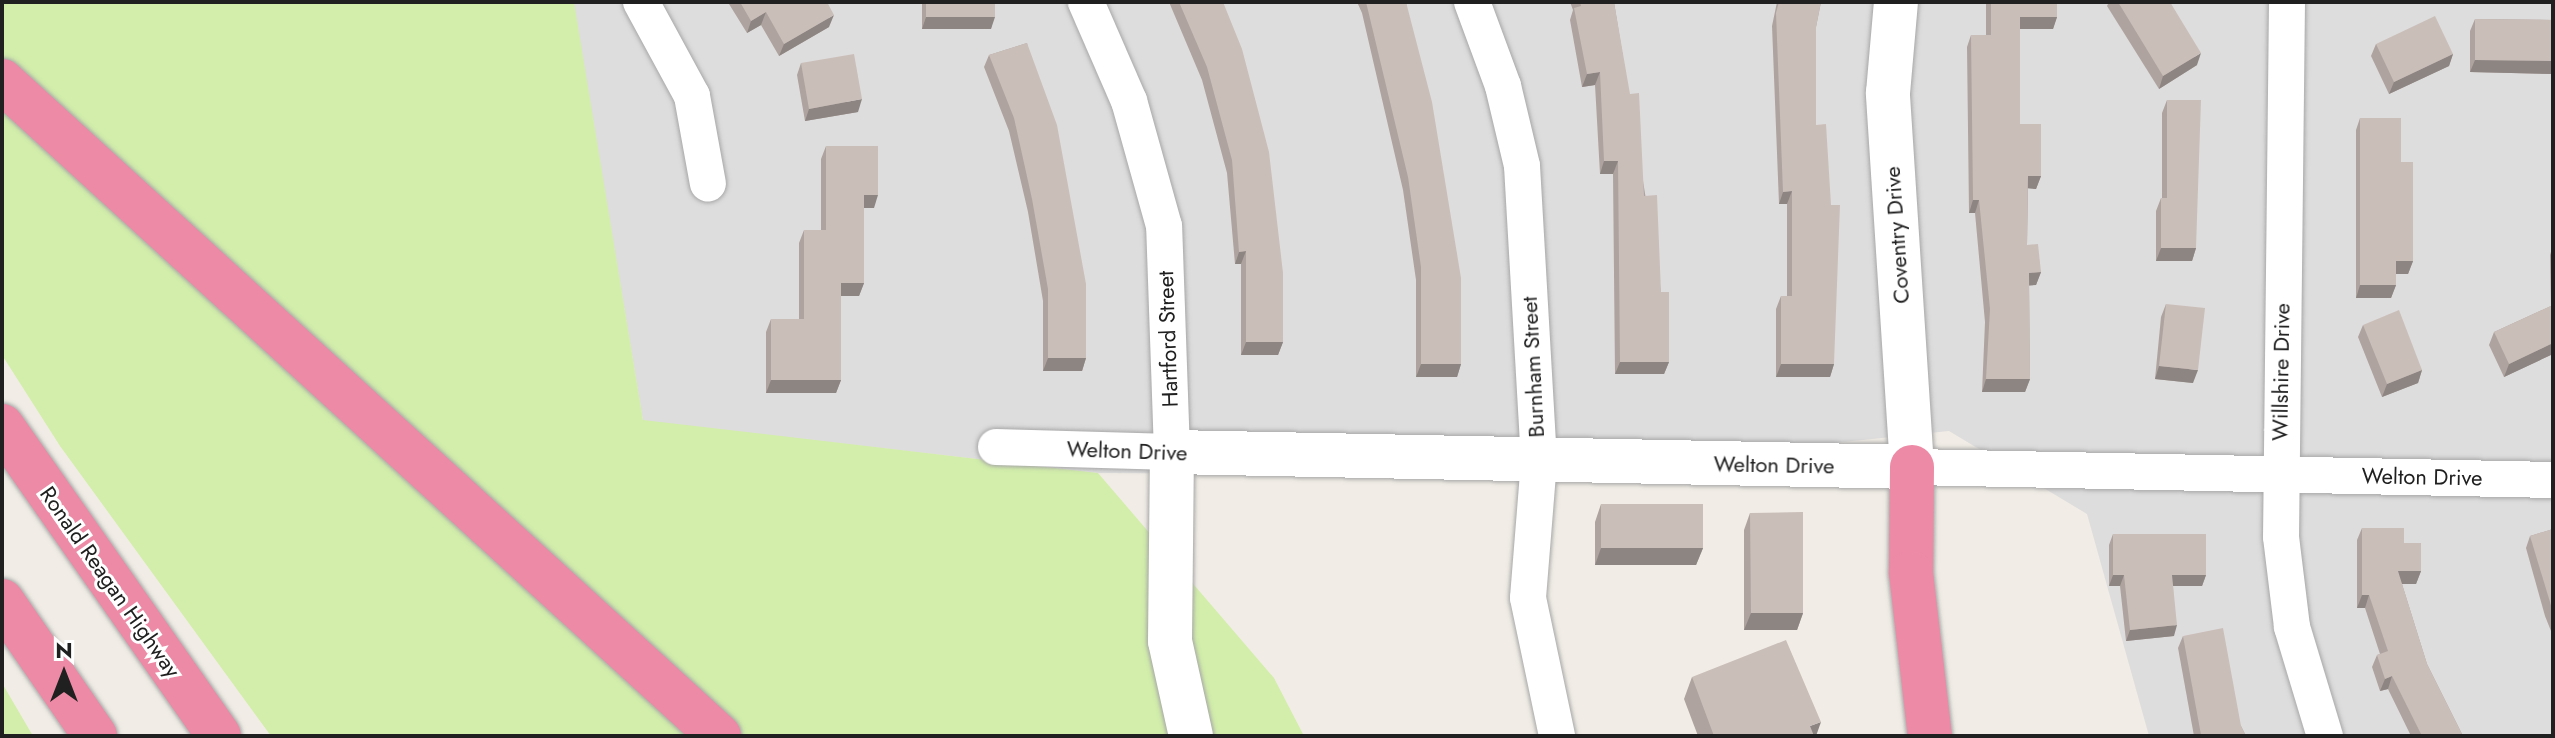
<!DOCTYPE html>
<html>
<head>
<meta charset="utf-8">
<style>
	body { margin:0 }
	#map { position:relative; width:2555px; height:738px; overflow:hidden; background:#f1ede6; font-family:Jost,sans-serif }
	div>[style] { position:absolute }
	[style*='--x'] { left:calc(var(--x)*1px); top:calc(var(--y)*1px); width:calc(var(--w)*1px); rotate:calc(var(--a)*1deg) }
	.residential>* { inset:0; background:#dedddd }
	.grass>* { inset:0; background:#d2eeaa }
	.roads { filter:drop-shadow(0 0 2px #a7a7a7) drop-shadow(0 0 2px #a7a7a7) }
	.minor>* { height:36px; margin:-18px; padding:0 18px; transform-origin:18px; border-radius:18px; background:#fff }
	.tertiary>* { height:44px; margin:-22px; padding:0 22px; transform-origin:22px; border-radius:22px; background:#fff }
	.motorway>* { height:44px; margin:-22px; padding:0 22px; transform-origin:22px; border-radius:22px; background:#ed8aa6 }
	.wall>* { inset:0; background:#aea39f }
	.shaded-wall>* { inset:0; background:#8d8582 }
	.building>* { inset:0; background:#cabeb9 }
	span { translate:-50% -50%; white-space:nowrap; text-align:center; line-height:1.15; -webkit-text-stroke:6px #fff; paint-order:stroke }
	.street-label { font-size:22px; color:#202020 }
	.frame { position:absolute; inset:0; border:4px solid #202020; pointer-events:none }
	.north { position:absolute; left:24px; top:634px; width:80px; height:80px; -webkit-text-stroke:6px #fff; paint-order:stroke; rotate:0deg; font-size:22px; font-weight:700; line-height:32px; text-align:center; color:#202020 }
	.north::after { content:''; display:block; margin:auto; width:28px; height:36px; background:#202020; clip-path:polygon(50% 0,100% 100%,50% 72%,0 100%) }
</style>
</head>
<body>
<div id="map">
	<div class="residential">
		<i style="clip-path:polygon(573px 2px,2553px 2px,2553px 736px,2149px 736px,2087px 514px,1949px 431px,1526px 475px,1098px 473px,643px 421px)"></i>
	</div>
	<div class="grass">
		<i style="clip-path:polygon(2px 2px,574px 2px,643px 420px,1098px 473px,1274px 678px,1304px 736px,271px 736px,60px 446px,2px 355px)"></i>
		<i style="clip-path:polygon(2px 683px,33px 736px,2px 736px)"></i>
	</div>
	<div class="roads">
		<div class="minor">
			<i style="--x:641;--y:2;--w:107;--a:61.5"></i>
			<i style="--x:692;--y:96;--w:89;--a:79.7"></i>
			<i style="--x:1472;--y:2;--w:90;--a:69.7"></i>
			<i style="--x:1503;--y:86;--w:82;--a:76.6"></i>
			<i style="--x:1522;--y:166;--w:295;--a:86.7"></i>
			<i style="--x:1539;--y:461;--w:137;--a:94.6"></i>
			<i style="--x:1528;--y:598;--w:141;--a:78.1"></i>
			<i style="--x:2287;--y:2;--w:535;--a:90.64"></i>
			<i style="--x:2281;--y:537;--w:91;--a:83"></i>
			<i style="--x:2292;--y:627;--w:114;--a:73.2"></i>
			<i style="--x:996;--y:447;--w:176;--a:1.6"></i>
			<i style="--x:1172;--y:452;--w:226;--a:-92"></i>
			<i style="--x:1164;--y:226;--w:130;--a:-105.6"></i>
			<i style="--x:1129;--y:101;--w:108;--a:-113.5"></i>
			<i style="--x:1912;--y:467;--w:641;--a:1.16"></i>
		</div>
		<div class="tertiary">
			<i style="--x:1191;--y:736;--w:97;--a:-102.5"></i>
			<i style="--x:1170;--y:641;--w:189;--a:-89.4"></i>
			<i style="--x:1172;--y:452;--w:740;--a:1.16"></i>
			<i style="--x:1912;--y:467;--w:375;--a:-93.7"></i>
			<i style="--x:1888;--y:93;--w:91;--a:-85"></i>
		</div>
		<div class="motorway">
			<i style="--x:2;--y:81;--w:971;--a:42.41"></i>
			<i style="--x:2;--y:426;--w:378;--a:55"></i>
			<i style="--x:1912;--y:467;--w:106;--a:90.5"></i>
			<i style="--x:1911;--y:573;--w:164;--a:83.4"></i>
			<i style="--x:2;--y:601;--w:164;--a:55.4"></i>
		</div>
	</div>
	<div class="wall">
		<i style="clip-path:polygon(730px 2px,827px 2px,829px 27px,779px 56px,761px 25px,747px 33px,729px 4px)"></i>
		<i style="clip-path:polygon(922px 2px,995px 2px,991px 29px,922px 29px)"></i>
		<i style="clip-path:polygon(1169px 2px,1223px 2px,1283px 342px,1278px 355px,1241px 355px,1241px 264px,1235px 264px,1227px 173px,1202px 80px)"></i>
		<i style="clip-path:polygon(1357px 2px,1406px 2px,1461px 364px,1457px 377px,1416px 377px,1416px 280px,1403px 190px,1362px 13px)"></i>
		<i style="clip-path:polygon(1570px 2px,1614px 2px,1661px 292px,1669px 362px,1664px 374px,1615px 374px,1613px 174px,1600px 174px,1595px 85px,1582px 87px,1570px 20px,1573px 10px)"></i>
		<i style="clip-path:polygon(1777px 2px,1821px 2px,1816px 27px,1816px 125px,1834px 364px,1830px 377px,1776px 377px,1776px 309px,1781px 296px,1787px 296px,1787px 204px,1779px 204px,1772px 26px)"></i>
		<i style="clip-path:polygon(1986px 2px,2057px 2px,2057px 17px,2053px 29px,2020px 29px,2020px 124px,2041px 176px,2036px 189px,2028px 188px,2027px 245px,2041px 272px,2036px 285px,2029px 285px,2030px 379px,2025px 392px,1982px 392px,1985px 322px,1975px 213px,1969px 213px,1967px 47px,1971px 35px,1986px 35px)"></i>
		<i style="clip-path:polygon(2109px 2px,2170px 2px,2197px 65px,2159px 89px,2107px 6px)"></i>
		<i style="clip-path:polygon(2475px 19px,2553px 20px,2553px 74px,2470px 72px,2470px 31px)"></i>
		<i style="clip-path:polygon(1027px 43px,1086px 358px,1082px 371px,1043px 371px,1043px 301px,1028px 212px,1009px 131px,984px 67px,989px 55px)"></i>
		<i style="clip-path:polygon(2376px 44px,2453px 54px,2449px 66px,2389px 94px,2371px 56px)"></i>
		<i style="clip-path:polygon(801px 63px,858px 112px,805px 121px,797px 75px)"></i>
		<i style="clip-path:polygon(2167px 100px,2196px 248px,2192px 261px,2156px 261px,2156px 211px,2161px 198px,2162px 198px,2162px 113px)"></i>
		<i style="clip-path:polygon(2360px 118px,2401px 162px,2413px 261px,2408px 274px,2396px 274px,2396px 285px,2391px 298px,2356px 298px,2356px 130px)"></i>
		<i style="clip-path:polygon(826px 146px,874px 208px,864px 208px,864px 283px,859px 296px,841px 296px,841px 380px,836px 393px,766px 393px,766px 332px,771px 319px,799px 319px,799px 243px,804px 230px,821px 230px,821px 159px)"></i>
		<i style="clip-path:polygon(2553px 245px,2553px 354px,2504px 377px,2489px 345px,2494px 332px,2551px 306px,2550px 255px)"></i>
		<i style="clip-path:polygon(2166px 304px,2193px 383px,2155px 379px,2161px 317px)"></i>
		<i style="clip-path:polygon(2363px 325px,2422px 370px,2418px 383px,2382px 397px,2358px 337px)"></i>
		<i style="clip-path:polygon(1601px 504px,1703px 548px,1696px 565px,1595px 565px,1595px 522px)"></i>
		<i style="clip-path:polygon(1750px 513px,1803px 613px,1797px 630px,1744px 630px,1744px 530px)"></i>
		<i style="clip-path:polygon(2362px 528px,2404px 543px,2421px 571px,2416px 584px,2402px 584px,2427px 664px,2463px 736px,2411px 736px,2388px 689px,2380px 691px,2372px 667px,2377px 655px,2380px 654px,2365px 608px,2357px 608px,2357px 540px)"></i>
		<i style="clip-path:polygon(2553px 529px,2553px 636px,2545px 616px,2526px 548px,2530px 536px)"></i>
		<i style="clip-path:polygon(2113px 534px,2206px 575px,2202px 586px,2173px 586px,2174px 636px,2126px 641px,2120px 586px,2109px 586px,2109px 545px)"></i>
		<i style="clip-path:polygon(2183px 636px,2241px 726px,2246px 736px,2194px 736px,2178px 648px)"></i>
		<i style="clip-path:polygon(1692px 677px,1816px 736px,1698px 736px,1684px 699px)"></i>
	</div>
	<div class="shaded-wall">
		<i style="clip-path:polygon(766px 12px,761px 25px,747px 33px,751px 21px)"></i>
		<i style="clip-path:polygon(834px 15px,829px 27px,779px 56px,784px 44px)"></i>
		<i style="clip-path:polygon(926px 17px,995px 17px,991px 29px,922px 29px)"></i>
		<i style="clip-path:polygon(2020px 17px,2057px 17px,2053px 29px,2016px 29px)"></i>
		<i style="clip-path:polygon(2201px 53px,2197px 65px,2159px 89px,2163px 76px)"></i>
		<i style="clip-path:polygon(2453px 54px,2449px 66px,2389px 94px,2394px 82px)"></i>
		<i style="clip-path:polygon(2475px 60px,2553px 61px,2553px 74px,2470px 72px)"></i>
		<i style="clip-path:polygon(1600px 72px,1595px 85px,1582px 87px,1587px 74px)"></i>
		<i style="clip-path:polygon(862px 99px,858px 112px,805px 121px,809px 109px)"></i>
		<i style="clip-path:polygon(1604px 161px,1618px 161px,1613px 174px,1600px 174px)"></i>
		<i style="clip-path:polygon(2028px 176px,2041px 176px,2036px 189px,2024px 188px)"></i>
		<i style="clip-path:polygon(1792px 191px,1787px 204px,1779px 204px,1783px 192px)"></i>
		<i style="clip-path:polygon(864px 195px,878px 195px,874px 208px,859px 208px)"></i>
		<i style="clip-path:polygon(1973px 200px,1979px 200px,1975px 213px,1969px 213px)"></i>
		<i style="clip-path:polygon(2161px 248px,2196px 248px,2192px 261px,2156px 261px)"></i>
		<i style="clip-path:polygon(1246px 251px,1241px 264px,1235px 264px,1239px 252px)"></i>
		<i style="clip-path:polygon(2396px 261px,2413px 261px,2408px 274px,2391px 274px)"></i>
		<i style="clip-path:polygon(2041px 272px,2036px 285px,2024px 286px,2029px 273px)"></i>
		<i style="clip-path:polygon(841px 283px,864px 283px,859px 296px,836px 296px)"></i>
		<i style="clip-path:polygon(2360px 285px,2396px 285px,2391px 298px,2356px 298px)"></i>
		<i style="clip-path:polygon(1246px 342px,1283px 342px,1278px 355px,1241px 355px)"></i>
		<i style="clip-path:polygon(2553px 343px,2553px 354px,2504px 377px,2509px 364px)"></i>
		<i style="clip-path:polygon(1048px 358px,1086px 358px,1082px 371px,1043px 371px)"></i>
		<i style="clip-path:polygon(1620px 362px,1669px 362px,1664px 374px,1615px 374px)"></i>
		<i style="clip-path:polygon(1421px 364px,1461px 364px,1457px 377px,1416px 377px)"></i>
		<i style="clip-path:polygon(1781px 364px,1834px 364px,1830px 377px,1776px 377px)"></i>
		<i style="clip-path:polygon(2159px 366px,2198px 370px,2193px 383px,2155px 379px)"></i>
		<i style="clip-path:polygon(2422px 370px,2418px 383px,2382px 397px,2387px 384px)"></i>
		<i style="clip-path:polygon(1986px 379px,2030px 379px,2025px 392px,1982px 392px)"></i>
		<i style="clip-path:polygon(771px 380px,841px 380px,836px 393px,766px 393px)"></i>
		<i style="clip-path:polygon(1601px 548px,1703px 548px,1696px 565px,1595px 565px)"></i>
		<i style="clip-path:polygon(2398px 571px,2421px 571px,2416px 584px,2393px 584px)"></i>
		<i style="clip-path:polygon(2113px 575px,2124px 575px,2120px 586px,2109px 586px)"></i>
		<i style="clip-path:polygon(2172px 575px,2206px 575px,2202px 586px,2168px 586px)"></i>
		<i style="clip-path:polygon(2362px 595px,2369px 595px,2365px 608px,2357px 608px)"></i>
		<i style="clip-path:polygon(1751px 613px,1803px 613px,1797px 630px,1744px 630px)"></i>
		<i style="clip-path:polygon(2177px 625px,2174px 636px,2126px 641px,2130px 630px)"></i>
		<i style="clip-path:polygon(2392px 676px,2388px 689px,2380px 691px,2385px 679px)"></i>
		<i style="clip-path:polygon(1821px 722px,1816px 736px,1807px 736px,1810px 726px)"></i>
	</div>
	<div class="building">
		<i style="clip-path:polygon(740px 2px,827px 2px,834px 15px,784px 44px,766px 12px,751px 21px)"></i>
		<i style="clip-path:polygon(926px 2px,995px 2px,995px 17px,926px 17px)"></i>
		<i style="clip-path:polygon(1179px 2px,1223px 2px,1242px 49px,1269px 152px,1283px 273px,1283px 342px,1246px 342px,1246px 251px,1239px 252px,1232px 160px,1207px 67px)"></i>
		<i style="clip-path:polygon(1366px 2px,1406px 2px,1432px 102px,1461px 278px,1461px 364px,1421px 364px,1421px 267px,1408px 177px)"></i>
		<i style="clip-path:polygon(1580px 2px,1614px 2px,1630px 94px,1639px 93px,1644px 196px,1657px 195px,1661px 292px,1669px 292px,1669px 362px,1620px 362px,1618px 161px,1604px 161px,1600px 72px,1587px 74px,1574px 8px,1581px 6px)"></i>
		<i style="clip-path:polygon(1779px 2px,1821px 2px,1816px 27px,1816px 125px,1826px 124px,1831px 205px,1840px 205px,1834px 364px,1781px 364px,1781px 296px,1792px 296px,1792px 191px,1783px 192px,1776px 13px)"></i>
		<i style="clip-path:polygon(1991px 2px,2057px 2px,2057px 17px,2020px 17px,2020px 124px,2041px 124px,2041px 176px,2028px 176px,2027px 245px,2038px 244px,2041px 272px,2029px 273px,2030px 379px,1986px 379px,1990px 309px,1979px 200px,1973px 200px,1971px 35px,1991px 35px)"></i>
		<i style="clip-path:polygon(2118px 2px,2170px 2px,2201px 53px,2163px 76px)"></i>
		<i style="clip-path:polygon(2435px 16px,2453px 54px,2394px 82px,2376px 44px)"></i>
		<i style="clip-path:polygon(2475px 19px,2553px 20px,2553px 61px,2475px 60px)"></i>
		<i style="clip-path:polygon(1027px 43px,1057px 125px,1086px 284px,1086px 358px,1048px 358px,1048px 289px,1032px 199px,1014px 118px,989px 55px)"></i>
		<i style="clip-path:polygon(854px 54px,862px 99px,809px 109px,801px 63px)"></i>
		<i style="clip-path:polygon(2167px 100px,2201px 100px,2196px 248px,2161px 248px,2161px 198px,2167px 198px)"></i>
		<i style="clip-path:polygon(2360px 118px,2401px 118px,2401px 162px,2413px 162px,2413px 261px,2396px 261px,2396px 285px,2360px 285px)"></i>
		<i style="clip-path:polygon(826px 146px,878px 146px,878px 195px,864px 195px,864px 283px,841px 283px,841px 380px,771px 380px,771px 319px,804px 319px,804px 230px,826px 230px)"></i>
		<i style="clip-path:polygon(2166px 304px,2205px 308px,2198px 370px,2159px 366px)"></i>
		<i style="clip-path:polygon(2553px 305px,2553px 343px,2509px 364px,2494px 332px)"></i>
		<i style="clip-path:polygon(2399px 310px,2422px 370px,2387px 384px,2363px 325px)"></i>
		<i style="clip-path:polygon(1601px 504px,1703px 504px,1703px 548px,1601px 548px)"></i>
		<i style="clip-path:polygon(1803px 512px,1803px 613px,1751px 613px,1750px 513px)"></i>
		<i style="clip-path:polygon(2362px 528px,2404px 528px,2404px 543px,2421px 543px,2421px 571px,2398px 571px,2427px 664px,2463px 736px,2422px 736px,2392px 676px,2385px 679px,2377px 655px,2388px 651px,2369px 595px,2362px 595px)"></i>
		<i style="clip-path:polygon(2553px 529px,2553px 612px,2530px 536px)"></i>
		<i style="clip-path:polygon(2113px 534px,2206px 534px,2206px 575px,2172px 575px,2177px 625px,2130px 630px,2124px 575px,2113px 575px)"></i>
		<i style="clip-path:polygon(2223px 628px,2241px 726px,2246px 736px,2200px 736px,2201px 735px,2183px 636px)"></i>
		<i style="clip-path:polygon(1786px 640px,1821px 722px,1810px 726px,1814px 736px,1714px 736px,1692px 677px)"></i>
	</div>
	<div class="street-label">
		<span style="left:1897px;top:235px;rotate:-94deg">Coventry Drive</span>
		<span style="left:1168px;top:339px;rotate:-92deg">Hartford Street</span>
		<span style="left:1533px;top:367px;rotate:-93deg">Burnham Street</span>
		<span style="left:2281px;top:372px;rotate:-89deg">Willshire Drive</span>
		<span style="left:1127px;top:451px;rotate:2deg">Welton Drive</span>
		<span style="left:1774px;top:465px;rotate:1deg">Welton Drive</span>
		<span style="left:2422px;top:477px;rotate:1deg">Welton Drive</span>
		<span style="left:110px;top:582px;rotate:55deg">Ronald Reagan Highway</span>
	</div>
	<div class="frame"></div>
	<div class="north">N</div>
</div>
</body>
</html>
